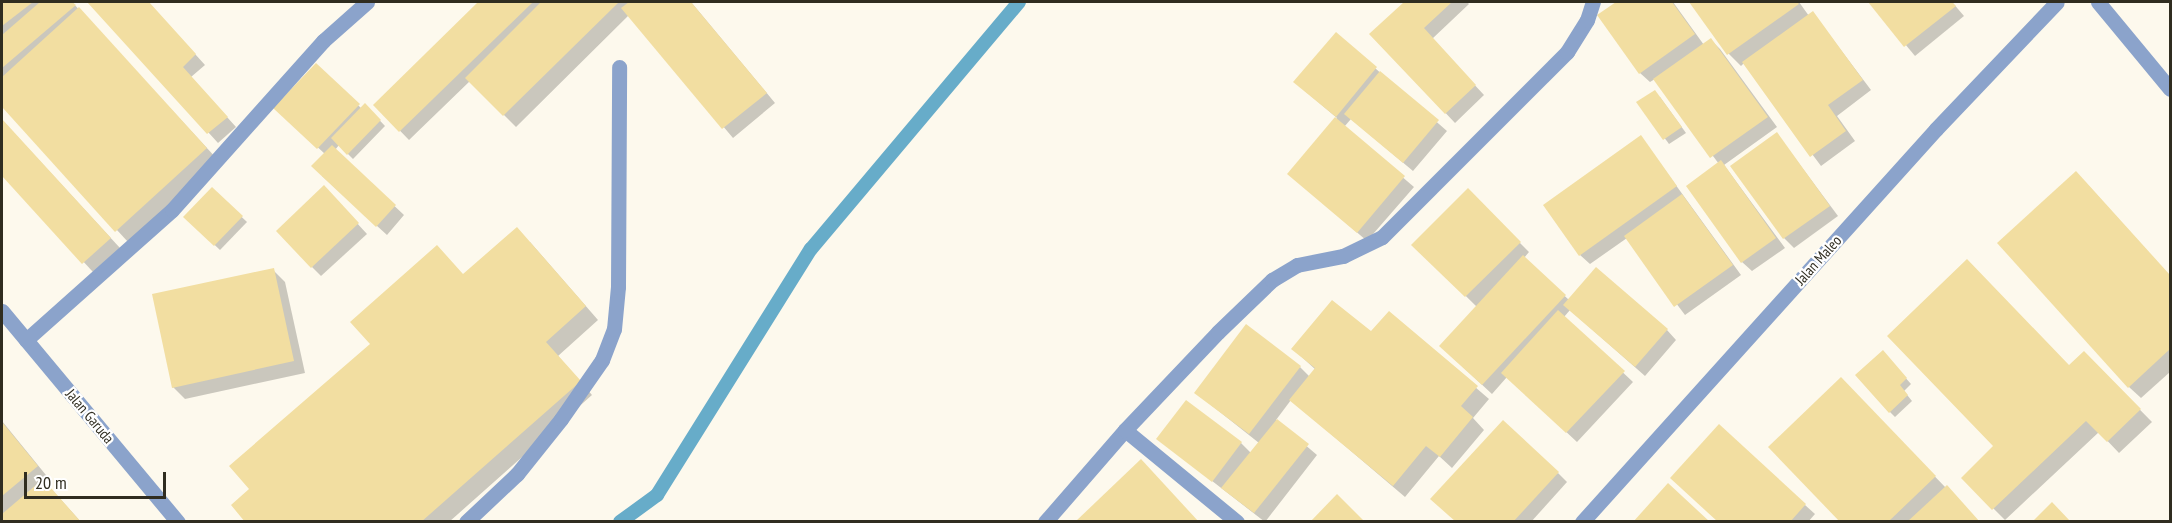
<!DOCTYPE html>
<html>
<head>
<meta charset="utf-8">
<style>
	body { margin:0 }
	#map { position:relative; width:2172px; height:523px; overflow:hidden; background:#fdf9ed; font-family:"PT Sans Narrow",sans-serif }
	div>[style] { position:absolute }
	[style*='--x'] { left:calc(var(--x)*1px); top:calc(var(--y)*1px); width:calc(var(--w)*1px); rotate:calc(var(--a)*1deg) }
	.shadow>* { inset:0; background:#0003 }
	.stream>* { height:14px; margin:-7px; padding:0 7px; transform-origin:7px; border-radius:7px; background:#67acc9 }
	.building>* { inset:0; background:#f2dea1 }
	.minor>* { height:15px; margin:-7.5px; padding:0 7.5px; transform-origin:7.5px; border-radius:7.5px; background:#8ba3cb }
	span { translate:-50% -50%; white-space:nowrap; text-align:center; line-height:1.15; -webkit-text-stroke:4.5px #fff; paint-order:stroke }
	.street-label { font-size:15px; color:#302d20 }
	.frame { position:absolute; inset:0; border:3px solid #302d20; pointer-events:none }
	.scale { position:absolute; left:24px; top:472px; width:142px; height:27px; box-sizing:border-box; border:3px solid #302d20; border-top:0; padding-left:8px; font-size:18px; line-height:21px; white-space:nowrap; color:#302d20; -webkit-text-stroke:4px #fff; paint-order:stroke }
</style>
</head>
<body>
<div id="map">
	<div class="shadow">
		<i style="clip-path:polygon(2px 2px,72px 2px,218px 160px,128px 242px,2px 105px)"></i>
		<i style="clip-path:polygon(90px 2px,148px 2px,205px 65px,191px 77px,236px 127px,218px 143px)"></i>
		<i style="clip-path:polygon(480px 2px,691px 2px,775px 103px,733px 138px,629px 15px,516px 127px,470px 81px,409px 140px,375px 105px)"></i>
		<i style="clip-path:polygon(1406px 2px,1467px 2px,1469px 4px,1432px 39px,1484px 95px,1455px 123px,1371px 34px)"></i>
		<i style="clip-path:polygon(1619px 2px,1673px 2px,1704px 45px,1711px 40px,1720px 49px,1777px 127px,1724px 165px,1785px 248px,1752px 271px,1742px 262px,1719px 164px,1655px 79px,1650px 82px,1640px 73px,1599px 16px)"></i>
		<i style="clip-path:polygon(1691px 2px,1799px 2px,1809px 16px,1813px 13px,1871px 90px,1837px 116px,1855px 141px,1821px 166px,1744px 63px,1741px 66px,1729px 54px)"></i>
		<i style="clip-path:polygon(1870px 2px,1952px 2px,1964px 16px,1915px 56px)"></i>
		<i style="clip-path:polygon(1336px 34px,1447px 131px,1413px 171px,1351px 119px,1344px 127px,1414px 187px,1367px 241px,1289px 174px,1337px 118px,1305px 91px)"></i>
		<i style="clip-path:polygon(316px 65px,362px 109px,365px 105px,385px 126px,353px 159px,339px 145px,335px 150px,404px 215px,387px 235px,322px 176px,325px 154px,285px 117px)"></i>
		<i style="clip-path:polygon(1660px 97px,1686px 133px,1669px 144px,1639px 103px)"></i>
		<i style="clip-path:polygon(2px 120px,120px 248px,93px 272px,2px 174px)"></i>
		<i style="clip-path:polygon(1777px 134px,1838px 216px,1794px 248px,1784px 238px)"></i>
		<i style="clip-path:polygon(1641px 137px,1741px 275px,1685px 315px,1627px 238px,1590px 264px,1580px 255px)"></i>
		<i style="clip-path:polygon(2088px 185px,2170px 276px,2170px 372px,2141px 398px,2129px 387px)"></i>
		<i style="clip-path:polygon(212px 189px,247px 222px,220px 250px,185px 217px)"></i>
		<i style="clip-path:polygon(1468px 191px,1529px 252px,1524px 258px,1569px 300px,1667px 330px,1676px 340px,1645px 376px,1570px 310px,1564px 317px,1633px 382px,1577px 442px,1507px 377px,1492px 394px,1451px 356px,1477px 307px,1414px 245px)"></i>
		<i style="clip-path:polygon(333px 197px,367px 234px,321px 276px,312px 267px)"></i>
		<i style="clip-path:polygon(530px 242px,598px 320px,558px 356px,592px 395px,449px 522px,247px 522px,464px 275px)"></i>
		<i style="clip-path:polygon(273px 270px,285px 282px,305px 373px,185px 399px,173px 387px)"></i>
		<i style="clip-path:polygon(1389px 313px,1489px 399px,1473px 418px,1484px 430px,1452px 468px,1439px 456px,1405px 497px,1291px 400px,1276px 420px,1317px 455px,1265px 522px,1158px 439px,1241px 443px,1251px 453px,1259px 443px,1196px 393px,1300px 367px,1310px 377px,1316px 370px,1293px 349px,1371px 334px)"></i>
		<i style="clip-path:polygon(2084px 353px,2152px 422px,2119px 453px,2099px 432px,2005px 520px,1963px 478px)"></i>
		<i style="clip-path:polygon(1888px 358px,1911px 384px,1904px 391px,1912px 401px,1895px 417px,1890px 412px)"></i>
		<i style="clip-path:polygon(1841px 379px,1946px 488px,1979px 522px,1842px 522px)"></i>
		<i style="clip-path:polygon(2px 421px,50px 480px,46px 483px,81px 522px,2px 522px)"></i>
		<i style="clip-path:polygon(1558px 473px,1567px 482px,1531px 522px,1457px 522px)"></i>
		<i style="clip-path:polygon(1805px 505px,1815px 514px,1808px 522px,1719px 522px)"></i>
	</div>
	<div class="stream">
		<i style="--x:620;--y:522;--w:46;--a:-36.1"></i>
		<i style="--x:657;--y:495;--w:290;--a:-58"></i>
		<i style="--x:811;--y:249;--w:323;--a:-49.9"></i>
	</div>
	<div class="building">
		<i style="clip-path:polygon(2px 2px,33px 2px,2px 26px)"></i>
		<i style="clip-path:polygon(40px 2px,72px 2px,76px 5px,2px 68px,2px 35px)"></i>
		<i style="clip-path:polygon(87px 2px,149px 2px,196px 54px,183px 67px,228px 117px,207px 134px)"></i>
		<i style="clip-path:polygon(478px 2px,533px 2px,399px 132px,373px 105px)"></i>
		<i style="clip-path:polygon(541px 2px,619px 2px,503px 116px,465px 78px)"></i>
		<i style="clip-path:polygon(629px 2px,691px 2px,767px 93px,722px 129px,621px 8px)"></i>
		<i style="clip-path:polygon(1404px 2px,1452px 2px,1424px 28px,1476px 85px,1445px 114px,1369px 34px)"></i>
		<i style="clip-path:polygon(1616px 2px,1672px 2px,1695px 34px,1639px 74px,1597px 15px)"></i>
		<i style="clip-path:polygon(1689px 2px,1797px 2px,1799px 4px,1727px 55px)"></i>
		<i style="clip-path:polygon(1868px 2px,1952px 2px,1956px 6px,1904px 47px)"></i>
		<i style="clip-path:polygon(79px 7px,207px 148px,115px 232px,2px 107px,2px 77px)"></i>
		<i style="clip-path:polygon(1813px 11px,1863px 80px,1828px 105px,1846px 131px,1810px 157px,1742px 62px)"></i>
		<i style="clip-path:polygon(1336px 32px,1377px 67px,1336px 117px,1293px 82px)"></i>
		<i style="clip-path:polygon(1711px 38px,1768px 117px,1710px 158px,1653px 79px)"></i>
		<i style="clip-path:polygon(316px 63px,360px 104px,317px 149px,273px 108px)"></i>
		<i style="clip-path:polygon(1380px 71px,1439px 120px,1403px 163px,1344px 114px)"></i>
		<i style="clip-path:polygon(1655px 90px,1682px 127px,1663px 140px,1636px 102px)"></i>
		<i style="clip-path:polygon(365px 103px,381px 120px,347px 155px,331px 138px)"></i>
		<i style="clip-path:polygon(1335px 117px,1405px 176px,1357px 233px,1287px 174px)"></i>
		<i style="clip-path:polygon(2px 119px,111px 238px,82px 264px,2px 176px)"></i>
		<i style="clip-path:polygon(1777px 132px,1830px 206px,1783px 239px,1730px 166px)"></i>
		<i style="clip-path:polygon(1641px 135px,1677px 186px,1579px 256px,1543px 205px)"></i>
		<i style="clip-path:polygon(332px 145px,396px 205px,376px 227px,311px 166px)"></i>
		<i style="clip-path:polygon(1721px 160px,1776px 238px,1741px 263px,1686px 186px)"></i>
		<i style="clip-path:polygon(2076px 171px,2170px 275px,2170px 349px,2128px 388px,1997px 243px)"></i>
		<i style="clip-path:polygon(324px 185px,359px 223px,311px 268px,276px 231px)"></i>
		<i style="clip-path:polygon(212px 187px,243px 216px,214px 246px,183px 217px)"></i>
		<i style="clip-path:polygon(1468px 188px,1521px 242px,1465px 297px,1411px 245px)"></i>
		<i style="clip-path:polygon(1682px 194px,1733px 265px,1674px 307px,1624px 236px)"></i>
		<i style="clip-path:polygon(517px 227px,586px 306px,546px 342px,581px 381px,421px 522px,245px 522px,231px 505px,249px 489px,229px 466px,370px 344px,350px 322px,437px 245px,463px 274px)"></i>
		<i style="clip-path:polygon(1523px 255px,1566px 295px,1482px 385px,1439px 346px)"></i>
		<i style="clip-path:polygon(1967px 259px,2069px 365px,2084px 351px,2141px 409px,2107px 442px,2086px 421px,1992px 510px,1961px 478px,1993px 446px,1887px 336px)"></i>
		<i style="clip-path:polygon(1596px 267px,1668px 329px,1635px 367px,1563px 305px)"></i>
		<i style="clip-path:polygon(274px 268px,294px 361px,172px 388px,152px 294px)"></i>
		<i style="clip-path:polygon(1332px 300px,1371px 331px,1389px 311px,1478px 386px,1461px 406px,1473px 417px,1440px 457px,1426px 446px,1393px 486px,1289px 400px,1315px 368px,1291px 349px)"></i>
		<i style="clip-path:polygon(1558px 310px,1625px 371px,1566px 433px,1501px 373px)"></i>
		<i style="clip-path:polygon(1246px 324px,1301px 366px,1249px 434px,1194px 393px)"></i>
		<i style="clip-path:polygon(1883px 350px,1907px 378px,1900px 385px,1908px 395px,1889px 413px,1855px 375px)"></i>
		<i style="clip-path:polygon(1841px 377px,1936px 476px,1888px 522px,1840px 522px,1768px 447px)"></i>
		<i style="clip-path:polygon(1186px 400px,1242px 442px,1212px 482px,1156px 439px)"></i>
		<i style="clip-path:polygon(1277px 419px,1309px 444px,1254px 513px,1221px 488px)"></i>
		<i style="clip-path:polygon(1503px 420px,1559px 472px,1513px 522px,1456px 522px,1430px 499px)"></i>
		<i style="clip-path:polygon(2px 422px,38px 466px,2px 496px)"></i>
		<i style="clip-path:polygon(1719px 424px,1806px 504px,1790px 522px,1718px 522px,1670px 478px)"></i>
		<i style="clip-path:polygon(1141px 459px,1199px 522px,1075px 522px)"></i>
		<i style="clip-path:polygon(43px 479px,81px 522px,2px 522px,2px 514px)"></i>
		<i style="clip-path:polygon(1668px 483px,1710px 522px,1633px 522px)"></i>
		<i style="clip-path:polygon(1947px 485px,1980px 522px,1907px 522px)"></i>
		<i style="clip-path:polygon(1337px 494px,1365px 522px,1310px 522px)"></i>
		<i style="clip-path:polygon(2052px 502px,2071px 522px,2032px 522px)"></i>
	</div>
	<div class="minor">
		<i style="--x:2098;--y:2;--w:113;--a:50.4"></i>
		<i style="--x:2;--y:311;--w:275;--a:50.2"></i>
		<i style="--x:26;--y:340;--w:195;--a:-41.7"></i>
		<i style="--x:172;--y:210;--w:227;--a:-48.2"></i>
		<i style="--x:323;--y:41;--w:59;--a:-41.6"></i>
		<i style="--x:466;--y:522;--w:70;--a:-43.3"></i>
		<i style="--x:517;--y:474;--w:70;--a:-51.3"></i>
		<i style="--x:561;--y:419;--w:72;--a:-55.2"></i>
		<i style="--x:602;--y:360;--w:33;--a:-69"></i>
		<i style="--x:614;--y:329;--w:42;--a:-84.6"></i>
		<i style="--x:618;--y:287;--w:220;--a:-89.7"></i>
		<i style="--x:1045;--y:522;--w:122;--a:-49"></i>
		<i style="--x:1237;--y:522;--w:145;--a:-140.6"></i>
		<i style="--x:1125;--y:430;--w:135;--a:-46.5"></i>
		<i style="--x:1218;--y:332;--w:75;--a:-43.9"></i>
		<i style="--x:1272;--y:280;--w:29;--a:-31"></i>
		<i style="--x:1297;--y:265;--w:47;--a:-11.1"></i>
		<i style="--x:1343;--y:256;--w:43;--a:-26"></i>
		<i style="--x:1382;--y:237;--w:262;--a:-45"></i>
		<i style="--x:1567;--y:52;--w:38;--a:-58"></i>
		<i style="--x:1587;--y:20;--w:19;--a:-72"></i>
		<i style="--x:1582;--y:522;--w:529;--a:-47.99"></i>
		<i style="--x:1936;--y:129;--w:175;--a:-46.4"></i>
	</div>
	<div class="street-label">
		<span style="left:1818px;top:260px;rotate:-48deg">Jalan Maleo</span>
		<span style="left:90px;top:416px;rotate:50deg">Jalan Garuda</span>
	</div>
	<div class="frame"></div>
	<div class="scale">20 m</div>
</div>
</body>
</html>
